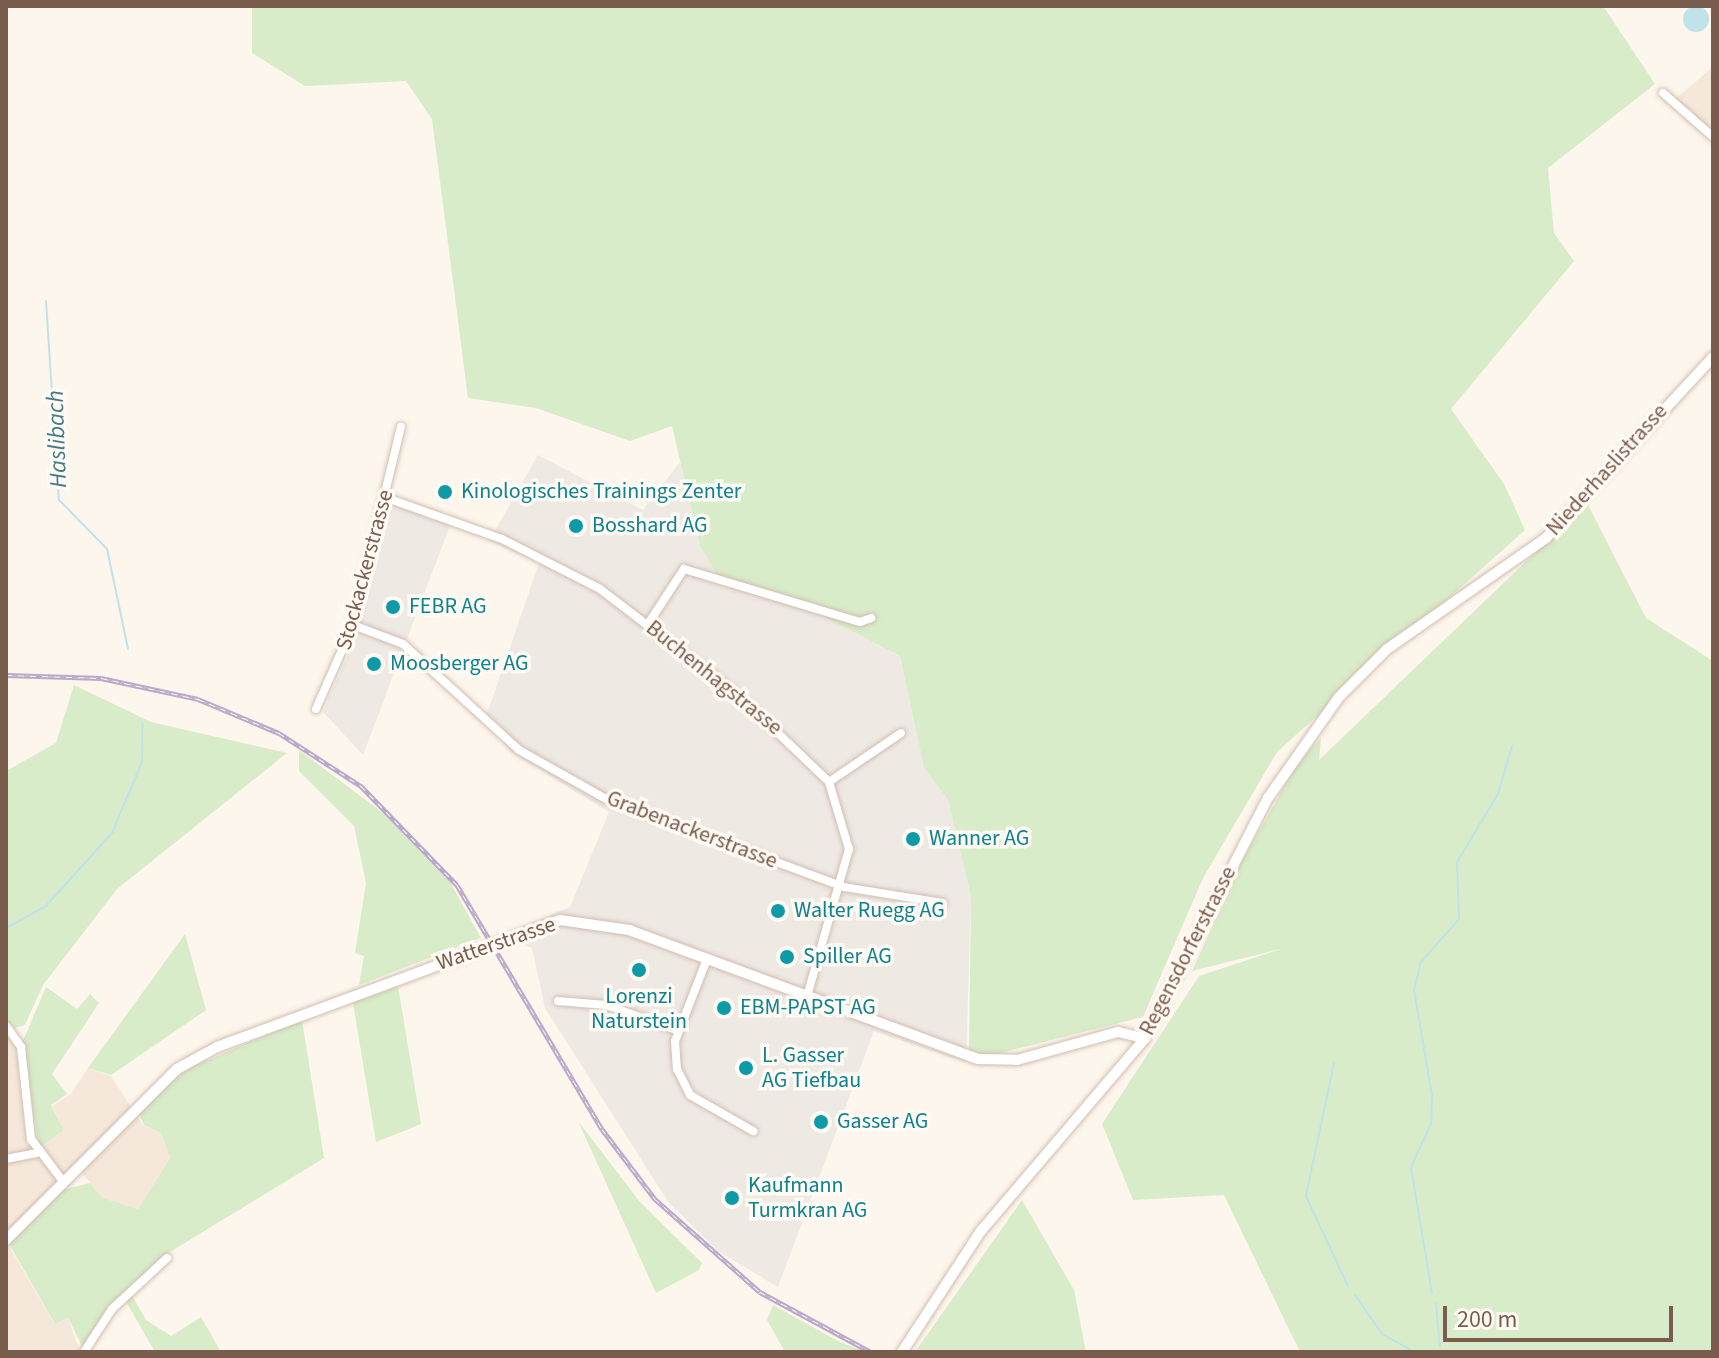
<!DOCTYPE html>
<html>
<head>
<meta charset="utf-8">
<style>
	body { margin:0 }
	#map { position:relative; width:1719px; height:1358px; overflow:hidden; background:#fdf6ec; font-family:"Source Sans 3",sans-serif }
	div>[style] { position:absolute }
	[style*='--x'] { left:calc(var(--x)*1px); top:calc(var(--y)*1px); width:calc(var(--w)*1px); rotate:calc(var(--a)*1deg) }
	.residential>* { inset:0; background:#f5e8da }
	.industrial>* { inset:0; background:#efe9e4 }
	.green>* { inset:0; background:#d8ecc9 }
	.water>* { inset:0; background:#bfe3e8 }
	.round { border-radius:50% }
	.stream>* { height:2px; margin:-1px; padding:0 1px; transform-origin:1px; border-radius:1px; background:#bfe3e8 }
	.roads { filter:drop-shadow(0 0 2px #d1beb0) drop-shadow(0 0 2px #d1beb0) }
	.minor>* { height:8px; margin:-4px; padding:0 4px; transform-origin:4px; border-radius:4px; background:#fff }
	.tertiary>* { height:10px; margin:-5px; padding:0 5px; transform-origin:5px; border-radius:5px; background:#fff }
	.rail>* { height:5px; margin-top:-2.5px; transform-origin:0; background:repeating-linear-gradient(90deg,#fffaf3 0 6px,#b9a8c9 0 12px); box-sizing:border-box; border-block:2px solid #b9a8c9 }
	.dots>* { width:22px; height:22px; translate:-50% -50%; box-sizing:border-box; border:4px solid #fffaf3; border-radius:50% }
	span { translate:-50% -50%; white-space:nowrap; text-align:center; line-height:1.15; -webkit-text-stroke:7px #fffaf3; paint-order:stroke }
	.street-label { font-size:22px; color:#7a5c4d }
	.culture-label { font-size:22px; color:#0d838f }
	.left { translate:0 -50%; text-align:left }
	.water-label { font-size:24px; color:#437c86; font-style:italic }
	.frame { position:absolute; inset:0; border:8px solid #7a5c4d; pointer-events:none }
	.scale { position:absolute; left:1443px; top:1306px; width:230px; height:36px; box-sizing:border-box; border:4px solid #7a5c4d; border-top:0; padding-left:10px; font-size:24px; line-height:28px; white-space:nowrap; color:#7a5c4d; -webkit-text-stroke:6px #fffaf3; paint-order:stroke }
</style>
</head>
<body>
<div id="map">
	<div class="residential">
		<i style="clip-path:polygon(1713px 67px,1713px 131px,1675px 99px)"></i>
		<i style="clip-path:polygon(6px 1034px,16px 1047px,27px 1145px,38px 1149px,64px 1130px,52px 1106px,71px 1094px,88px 1068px,111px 1076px,143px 1125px,161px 1133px,170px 1158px,138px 1209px,103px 1198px,76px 1166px,6px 1240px)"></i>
		<i style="clip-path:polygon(6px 1241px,54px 1323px,68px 1318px,80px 1352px,6px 1352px)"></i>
	</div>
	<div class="industrial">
		<i style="clip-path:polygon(538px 455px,643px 510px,680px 462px,700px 546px,723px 585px,816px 613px,900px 656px,924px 768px,948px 800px,971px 897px,966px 1063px,874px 1031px,778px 1287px,718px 1251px,669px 1203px,545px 1008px,532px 948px,499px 936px,570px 907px,609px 812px,509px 751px,487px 714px,539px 563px,489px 541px)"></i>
		<i style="clip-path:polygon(387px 501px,451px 523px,363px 755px,323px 712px,355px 638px)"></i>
	</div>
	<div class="green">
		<i style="clip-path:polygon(252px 6px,1603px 6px,1655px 84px,1548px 168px,1554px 233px,1574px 261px,1451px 409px,1504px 484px,1525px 530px,1277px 752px,1203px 878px,1143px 1017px,992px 1055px,969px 1051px,971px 897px,948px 800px,924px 768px,900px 656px,816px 613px,723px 585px,700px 546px,672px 426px,630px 441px,536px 408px,468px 398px,432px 119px,406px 81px,305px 86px,252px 53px)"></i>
		<i style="clip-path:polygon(1587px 503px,1646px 618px,1713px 661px,1713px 1352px,1300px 1352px,1224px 1195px,1133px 1200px,1102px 1124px,1199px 976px,1284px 948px,1192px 971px,1243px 859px,1298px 763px,1321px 738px,1319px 760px)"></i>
		<i style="clip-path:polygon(74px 685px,151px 722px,287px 753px,117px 889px,43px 985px,25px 1025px,15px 1028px,6px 1019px,6px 771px,56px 743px)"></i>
		<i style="clip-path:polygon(299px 750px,407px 831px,445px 873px,481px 938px,359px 985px,364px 956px,355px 953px,366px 883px,354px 826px,299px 771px)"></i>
		<i style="clip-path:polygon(185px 934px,206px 1010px,111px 1075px,88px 1068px)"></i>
		<i style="clip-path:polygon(398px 986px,421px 1124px,376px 1142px,353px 1003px)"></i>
		<i style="clip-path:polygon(46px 987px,77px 1009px,90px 994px,99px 1003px,52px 1074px,67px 1094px,51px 1105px,64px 1130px,39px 1148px,22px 1043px)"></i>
		<i style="clip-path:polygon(302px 1020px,324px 1158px,170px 1252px,113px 1304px,83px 1348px,68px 1318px,55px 1324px,9px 1244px,62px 1190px,90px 1183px,103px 1198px,138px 1209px,170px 1158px,161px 1133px,144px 1125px,137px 1110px,189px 1068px)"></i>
		<i style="clip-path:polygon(578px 1121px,640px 1202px,702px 1263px,699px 1270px,656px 1293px)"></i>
		<i style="clip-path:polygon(1022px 1200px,1074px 1290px,1086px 1352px,915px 1352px)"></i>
		<i style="clip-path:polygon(131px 1294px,146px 1320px,171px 1336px,201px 1317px,221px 1352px,155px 1352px,125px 1300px)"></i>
		<i style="clip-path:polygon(773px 1305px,838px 1341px,865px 1352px,785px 1352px,767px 1320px)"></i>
	</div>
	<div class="water">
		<i class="round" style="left:1683px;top:6px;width:26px;height:26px"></i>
	</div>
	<div class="stream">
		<i style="--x:46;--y:301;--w:199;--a:86.3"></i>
		<i style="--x:59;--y:500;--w:69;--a:45.6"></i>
		<i style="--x:107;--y:549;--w:102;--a:78.1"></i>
		<i style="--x:6;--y:928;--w:46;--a:-28.8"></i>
		<i style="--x:46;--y:906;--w:98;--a:-47.9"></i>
		<i style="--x:112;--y:833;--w:77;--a:-67.1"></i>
		<i style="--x:142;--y:762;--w:39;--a:-89"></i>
		<i style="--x:1334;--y:1063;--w:136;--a:101.9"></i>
		<i style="--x:1306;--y:1196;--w:99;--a:65"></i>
		<i style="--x:1432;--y:1293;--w:128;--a:-99.5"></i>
		<i style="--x:1411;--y:1167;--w:47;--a:-65.1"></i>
		<i style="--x:1431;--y:1124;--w:28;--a:-88"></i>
		<i style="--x:1432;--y:1096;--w:108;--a:-99.6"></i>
		<i style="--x:1414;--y:990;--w:29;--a:-76"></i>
		<i style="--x:1421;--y:962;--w:57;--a:-48.5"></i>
		<i style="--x:1459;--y:919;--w:57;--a:-92"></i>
		<i style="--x:1457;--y:862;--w:79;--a:-58.9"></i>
		<i style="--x:1498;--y:794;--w:50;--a:-73.7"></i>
		<i style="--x:1355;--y:1295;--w:47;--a:55.3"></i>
		<i style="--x:1382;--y:1334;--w:37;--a:29"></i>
		<i style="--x:1436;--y:1304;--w:42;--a:84.6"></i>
	</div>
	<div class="roads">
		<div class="minor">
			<i style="--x:1663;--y:93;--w:67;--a:41.3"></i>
			<i style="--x:384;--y:497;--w:125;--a:19.6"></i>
			<i style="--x:502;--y:539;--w:110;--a:27"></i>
			<i style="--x:600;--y:589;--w:171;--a:37.4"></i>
			<i style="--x:736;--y:693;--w:129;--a:43.7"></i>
			<i style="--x:829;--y:782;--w:70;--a:73.4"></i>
			<i style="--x:849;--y:849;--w:153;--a:105.9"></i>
			<i style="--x:648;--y:624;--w:66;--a:-56.8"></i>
			<i style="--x:684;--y:569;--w:184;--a:16.8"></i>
			<i style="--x:860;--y:622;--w:12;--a:-20"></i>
			<i style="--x:353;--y:625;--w:53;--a:20.8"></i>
			<i style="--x:403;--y:644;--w:157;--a:42.4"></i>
			<i style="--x:519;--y:750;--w:100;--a:29.4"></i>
			<i style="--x:606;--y:799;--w:254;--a:20.3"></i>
			<i style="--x:844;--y:887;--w:100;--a:9.2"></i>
			<i style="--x:316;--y:709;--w:92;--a:-66.2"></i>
			<i style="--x:353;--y:625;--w:204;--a:-76.4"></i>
			<i style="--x:829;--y:782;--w:87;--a:-34.2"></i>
			<i style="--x:707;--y:959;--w:88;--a:111.3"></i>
			<i style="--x:675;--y:1041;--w:28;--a:86"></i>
			<i style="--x:677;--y:1069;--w:29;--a:63"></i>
			<i style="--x:690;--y:1095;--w:73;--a:29.7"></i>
			<i style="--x:558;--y:1001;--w:48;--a:4.8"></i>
			<i style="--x:606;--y:1005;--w:77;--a:19.6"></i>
			<i style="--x:6;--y:1026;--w:26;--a:54"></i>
			<i style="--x:21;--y:1047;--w:93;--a:83.8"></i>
			<i style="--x:31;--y:1139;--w:51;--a:52.9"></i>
			<i style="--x:6;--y:1159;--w:31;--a:-11"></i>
			<i style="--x:84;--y:1352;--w:51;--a:-56.9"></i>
			<i style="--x:112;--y:1309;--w:75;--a:-42.8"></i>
		</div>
		<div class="tertiary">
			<i style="--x:6;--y:1240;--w:242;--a:-45"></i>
			<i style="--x:177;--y:1069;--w:46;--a:-28.8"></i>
			<i style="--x:217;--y:1047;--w:366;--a:-20.3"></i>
			<i style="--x:560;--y:920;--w:70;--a:8.2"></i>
			<i style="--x:629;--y:930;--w:372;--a:20.3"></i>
			<i style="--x:978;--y:1059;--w:39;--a:1"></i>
			<i style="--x:1017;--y:1060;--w:105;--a:-15.5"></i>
			<i style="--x:1118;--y:1032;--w:28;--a:13"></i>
			<i style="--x:902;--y:1352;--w:145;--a:-56.9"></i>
			<i style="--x:981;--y:1231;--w:253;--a:-49.6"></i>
			<i style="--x:1145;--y:1038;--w:270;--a:-62.9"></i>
			<i style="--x:1268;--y:798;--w:123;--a:-54.9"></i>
			<i style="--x:1339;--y:697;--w:68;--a:-45"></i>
			<i style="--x:1387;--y:649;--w:194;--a:-34.9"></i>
			<i style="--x:1546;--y:538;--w:246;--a:-47.3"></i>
		</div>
	</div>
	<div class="rail">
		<i style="--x:6;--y:675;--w:95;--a:1.8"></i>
		<i style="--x:101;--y:678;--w:99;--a:12.2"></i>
		<i style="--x:198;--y:699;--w:88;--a:22.8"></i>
		<i style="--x:279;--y:733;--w:98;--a:32.9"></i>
		<i style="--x:361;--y:786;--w:138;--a:45.9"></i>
		<i style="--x:457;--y:885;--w:284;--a:59.3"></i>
		<i style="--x:602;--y:1129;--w:88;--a:52.9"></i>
		<i style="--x:655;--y:1199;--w:140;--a:41.5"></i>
		<i style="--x:760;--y:1292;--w:126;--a:28.4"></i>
	</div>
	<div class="dots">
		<i style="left:445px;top:492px;background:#0f9aa8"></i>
		<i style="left:576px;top:526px;background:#0f9aa8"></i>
		<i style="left:393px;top:607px;background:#0f9aa8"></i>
		<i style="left:374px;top:664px;background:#0f9aa8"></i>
		<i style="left:913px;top:839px;background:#0f9aa8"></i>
		<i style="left:778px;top:911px;background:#0f9aa8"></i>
		<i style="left:787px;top:957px;background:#0f9aa8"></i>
		<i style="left:639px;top:970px;background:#0f9aa8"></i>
		<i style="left:724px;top:1008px;background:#0f9aa8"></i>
		<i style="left:746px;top:1068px;background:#0f9aa8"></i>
		<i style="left:821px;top:1122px;background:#0f9aa8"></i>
		<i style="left:732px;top:1198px;background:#0f9aa8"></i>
	</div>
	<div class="street-label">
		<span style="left:1607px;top:470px;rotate:-48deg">Niederhaslistrasse</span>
		<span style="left:365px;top:570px;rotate:-75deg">Stockackerstrasse</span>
		<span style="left:714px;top:678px;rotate:39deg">Buchenhagstrasse</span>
		<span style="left:692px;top:830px;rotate:21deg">Grabenackerstrasse</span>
		<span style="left:496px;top:944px;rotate:-19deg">Watterstrasse</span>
		<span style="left:1188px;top:951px;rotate:-63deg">Regensdorferstrasse</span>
	</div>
	<div class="culture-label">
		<span class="left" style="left:461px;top:492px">Kinologisches Trainings Zenter</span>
		<span class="left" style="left:592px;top:526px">Bosshard AG</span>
		<span class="left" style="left:409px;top:607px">FEBR AG</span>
		<span class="left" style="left:390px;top:664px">Moosberger AG</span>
		<span class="left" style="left:929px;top:839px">Wanner AG</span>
		<span class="left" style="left:794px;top:911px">Walter Ruegg AG</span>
		<span class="left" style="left:803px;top:957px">Spiller AG</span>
		<span style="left:639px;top:1009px">Lorenzi<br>Naturstein</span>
		<span class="left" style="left:740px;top:1008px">EBM-PAPST AG</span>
		<span class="left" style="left:762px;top:1068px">L. Gasser<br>AG Tiefbau</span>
		<span class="left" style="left:837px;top:1122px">Gasser AG</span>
		<span class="left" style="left:748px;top:1198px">Kaufmann<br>Turmkran AG</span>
	</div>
	<div class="water-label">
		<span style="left:57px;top:439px;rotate:-92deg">Haslibach</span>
	</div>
	<div class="frame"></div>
	<div class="scale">200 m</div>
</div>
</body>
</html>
